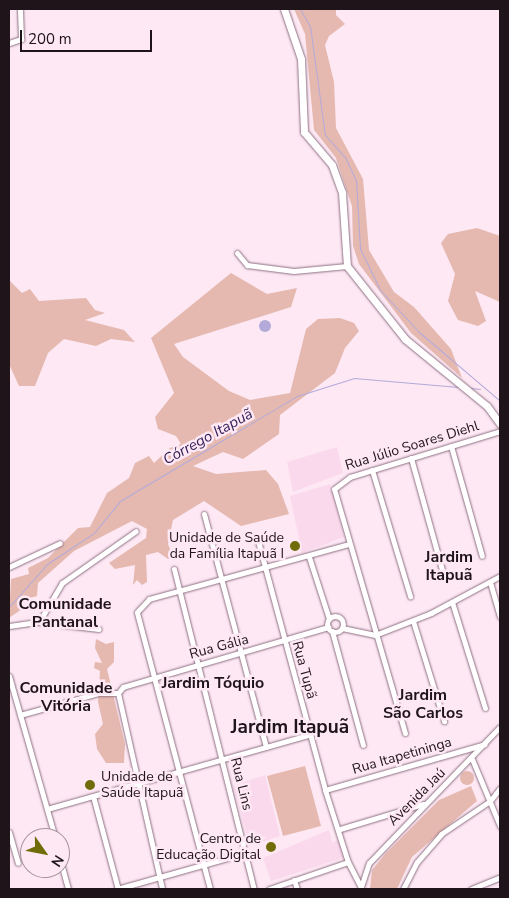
<!DOCTYPE html>
<html>
<head>
<meta charset="utf-8">
<style>
	body { margin:0 }
	#map { position:relative; width:509px; height:898px; overflow:hidden; background:#fde8f4; font-family:"Nunito Sans",sans-serif }
	div>[style] { position:absolute }
	[style*='--x'] { left:calc(var(--x)*1px); top:calc(var(--y)*1px); width:calc(var(--w)*1px); rotate:calc(var(--a)*1deg) }
	.built>* { inset:0; background:#fbd9ed }
	.green>* { inset:0; background:#e5b9b0 }
	.round { border-radius:50% }
	.water>* { inset:0; background:#b3aada }
	.stream>* { height:1px; margin:-0.5px; padding:0 0.5px; transform-origin:0.5px; border-radius:0.5px; background:#b3aada }
	.roads { filter:drop-shadow(0 0 1px #8f7082) drop-shadow(0 0 1px #8f7082) }
	.street>* { height:5px; margin:-2.5px; padding:0 2.5px; transform-origin:2.5px; border-radius:2.5px; background:#fff }
	.street>.ring { margin:-2.5px; padding:0; box-sizing:content-box; background:none; border:5px solid #fff; border-radius:50% }
	.secondary>* { height:7px; margin:-3.5px; padding:0 3.5px; transform-origin:3.5px; border-radius:3.5px; background:#fff }
	.dots>* { width:14px; height:14px; translate:-50% -50%; box-sizing:border-box; border:2px solid #fde8f4; border-radius:50% }
	span { translate:-50% -50%; white-space:nowrap; text-align:center; line-height:1.15; -webkit-text-stroke:5px #fde8f4; paint-order:stroke }
	.street-label { font-size:14px; color:#20141b }
	.poi-label { font-size:14px; color:#20141b }
	.right { translate:-100% -50%; text-align:right }
	.left { translate:0 -50%; text-align:left }
	.water-label { font-size:15px; color:#301e58; font-style:italic }
	.quarter-label { font-size:16px; color:#20141b; font-weight:700 }
	.district-label { font-size:19px; color:#20141b; font-weight:700 }
	.frame { position:absolute; inset:0; border:10px solid #20141b; pointer-events:none }
	.north { position:absolute; left:20px; top:828px; width:50px; height:50px; box-sizing:border-box; background:#fde8f4; border:1px solid #a5939d; border-radius:50%; rotate:123deg; font-size:14px; font-weight:700; line-height:20px; text-align:center; color:#20141b }
	.north::after { content:''; display:block; margin:auto; width:18px; height:22px; background:#716c0a; clip-path:polygon(50% 0,100% 100%,50% 72%,0 100%) }
	.scale { position:absolute; left:20px; top:30px; width:132px; height:22px; box-sizing:border-box; border:2px solid #20141b; border-top:0; padding-left:6px; font-size:15px; line-height:18px; white-space:nowrap; color:#20141b; -webkit-text-stroke:4px #fde8f4; paint-order:stroke }
</style>
</head>
<body>
<div id="map">
	<div class="built">
		<i style="clip-path:polygon(337px 447px,343px 473px,293px 492px,287px 462px)"></i>
		<i style="clip-path:polygon(330px 484px,344px 537px,302px 553px,290px 496px)"></i>
		<i style="clip-path:polygon(265px 775px,280px 836px,250px 846px,233px 786px)"></i>
		<i style="clip-path:polygon(329px 830px,332px 842px,341px 840px,346px 857px,271px 881px,263px 858px)"></i>
	</div>
	<div class="green">
		<i style="clip-path:polygon(294px 9px,336px 9px,336px 15px,345px 24px,329px 36px,325px 45px,334px 82px,336px 128px,363px 179px,369px 250px,394px 292px,414px 307px,451px 349px,462px 378px,411px 333px,359px 264px,353px 246px,352px 206px,336px 158px,314px 130px,305px 34px)"></i>
		<i style="clip-path:polygon(477px 228px,500px 236px,500px 302px,475px 291px,486px 321px,478px 326px,458px 320px,448px 301px,455px 274px,441px 243px,448px 234px)"></i>
		<i style="clip-path:polygon(231px 273px,267px 294px,297px 288px,291px 307px,174px 344px,183px 357px,229px 391px,250px 400px,290px 393px,306px 329px,318px 319px,340px 318px,354px 323px,359px 331px,345px 348px,335px 373px,280px 415px,279px 434px,243px 459px,223px 452px,193px 466px,216px 474px,266px 470px,278px 484px,289px 514px,241px 526px,204px 501px,173px 520px,168px 544px,173px 557px,168px 559px,158px 552px,146px 555px,147px 582px,142px 585px,137px 580px,133px 585px,135px 565px,115px 569px,109px 563px,146px 538px,147px 529px,132px 521px,74px 551px,38px 583px,37px 596px,26px 599px,23px 595px,22px 609px,9px 618px,11px 579px,29px 574px,28px 568px,48px 558px,78px 528px,90px 527px,107px 493px,129px 478px,135px 463px,149px 456px,154px 463px,170px 448px,181px 444px,176px 436px,158px 429px,155px 417px,174px 393px,151px 338px)"></i>
		<i style="clip-path:polygon(9px 280px,22px 293px,30px 289px,39px 301px,86px 298px,95px 310px,105px 313px,85px 320px,124px 330px,135px 342px,111px 339px,96px 346px,64px 339px,48px 353px,35px 386px,19px 386px,9px 364px)"></i>
		<i style="clip-path:polygon(96px 639px,106px 644px,114px 642px,114px 662px,107px 669px,125px 744px,124px 763px,106px 763px,97px 749px,95px 734px,103px 724px,98px 702px,100px 671px,94px 668px,95px 662px,102px 663px,95px 648px)"></i>
		<i style="clip-path:polygon(305px 766px,321px 826px,283px 836px,267px 776px)"></i>
		<i class="round" style="left:460px;top:771px;width:14px;height:14px"></i>
		<i style="clip-path:polygon(471px 786px,477px 801px,412px 857px,397px 889px,370px 889px,372px 870px,385px 854px,439px 800px)"></i>
	</div>
	<div class="water">
		<i class="round" style="left:259px;top:320px;width:12px;height:12px"></i>
	</div>
	<div class="stream">
		<i style="--x:300;--y:9;--w:20;--a:60"></i>
		<i style="--x:310;--y:26;--w:110;--a:82.2"></i>
		<i style="--x:325;--y:135;--w:30;--a:48"></i>
		<i style="--x:345;--y:157;--w:26;--a:65"></i>
		<i style="--x:356;--y:181;--w:68;--a:86.6"></i>
		<i style="--x:360;--y:249;--w:18;--a:63"></i>
		<i style="--x:368;--y:265;--w:28;--a:64"></i>
		<i style="--x:380;--y:290;--w:57;--a:47.1"></i>
		<i style="--x:419;--y:332;--w:106;--a:40.4"></i>
		<i style="--x:471;--y:388;--w:9;--a:6"></i>
		<i style="--x:9;--y:607;--w:57;--a:-48.5"></i>
		<i style="--x:47;--y:564;--w:56;--a:-33.4"></i>
		<i style="--x:94;--y:533;--w:41;--a:-50.9"></i>
		<i style="--x:120;--y:501;--w:206;--a:-30.7"></i>
		<i style="--x:297;--y:396;--w:60;--a:-17.5"></i>
		<i style="--x:354;--y:378;--w:105;--a:4.9"></i>
	</div>
	<div class="roads">
		<div class="street">
			<i style="--x:9;--y:43;--w:13;--a:-18"></i>
			<i style="--x:21;--y:39;--w:30;--a:-92"></i>
			<i style="--x:237;--y:253;--w:16;--a:50"></i>
			<i style="--x:247;--y:265;--w:47;--a:7.3"></i>
			<i style="--x:294;--y:271;--w:53;--a:-5.4"></i>
			<i style="--x:451;--y:446;--w:114;--a:74.3"></i>
			<i style="--x:411;--y:458;--w:123;--a:74.5"></i>
			<i style="--x:372;--y:470;--w:132;--a:73.2"></i>
			<i style="--x:204;--y:514;--w:241;--a:75.1"></i>
			<i style="--x:258;--y:541;--w:258;--a:74.9"></i>
			<i style="--x:325;--y:790;--w:76;--a:72.3"></i>
			<i style="--x:348;--y:862;--w:28;--a:63"></i>
			<i style="--x:309;--y:557;--w:65;--a:72.1"></i>
			<i style="--x:9;--y:567;--w:56;--a:-25.2"></i>
			<i style="--x:174;--y:569;--w:330;--a:76"></i>
			<i style="--x:490;--y:582;--w:36;--a:74"></i>
			<i style="--x:452;--y:602;--w:111;--a:72.7"></i>
			<i class="ring" style="left:327px;top:616px;width:11px;height:11px"></i>
			<i style="--x:413;--y:621;--w:105;--a:72.8"></i>
			<i style="--x:39;--y:622;--w:45;--a:-59.5"></i>
			<i style="--x:62;--y:583;--w:90;--a:-35.1"></i>
			<i style="--x:9;--y:626;--w:30;--a:-8"></i>
			<i style="--x:39;--y:622;--w:60;--a:6.7"></i>
			<i style="--x:342;--y:628;--w:34;--a:12"></i>
			<i style="--x:375;--y:635;--w:60;--a:-21.4"></i>
			<i style="--x:431;--y:613;--w:78;--a:-28.2"></i>
			<i style="--x:332;--y:631;--w:118;--a:74.8"></i>
			<i style="--x:9;--y:676;--w:168;--a:74.1"></i>
			<i style="--x:118;--y:693;--w:8;--a:-50"></i>
			<i style="--x:123;--y:687;--w:214;--a:-16.3"></i>
			<i style="--x:118;--y:693;--w:201;--a:77.3"></i>
			<i style="--x:20;--y:715;--w:82;--a:-15.6"></i>
			<i style="--x:99;--y:693;--w:19;--a:0"></i>
			<i style="--x:405;--y:733;--w:254;--a:-106.2"></i>
			<i style="--x:334;--y:489;--w:20;--a:-37"></i>
			<i style="--x:350;--y:477;--w:157;--a:-17"></i>
			<i style="--x:472;--y:759;--w:73;--a:67.3"></i>
			<i style="--x:325;--y:790;--w:166;--a:-16"></i>
			<i style="--x:93;--y:796;--w:96;--a:75"></i>
			<i style="--x:47;--y:809;--w:272;--a:-15.8"></i>
			<i style="--x:340;--y:829;--w:87;--a:-16.8"></i>
			<i style="--x:9;--y:832;--w:32;--a:74"></i>
			<i style="--x:60;--y:859;--w:31;--a:75"></i>
			<i style="--x:294;--y:880;--w:9;--a:72"></i>
			<i style="--x:361;--y:887;--w:25;--a:-72"></i>
			<i style="--x:369;--y:863;--w:189;--a:-46.1"></i>
			<i style="--x:117;--y:889;--w:133;--a:-15.7"></i>
			<i style="--x:210;--y:889;--w:286;--a:-104.8"></i>
			<i style="--x:137;--y:612;--w:18;--a:-47"></i>
			<i style="--x:149;--y:599;--w:207;--a:-15.4"></i>
			<i style="--x:269;--y:889;--w:83;--a:-18.9"></i>
			<i style="--x:403;--y:889;--w:30;--a:-63"></i>
			<i style="--x:417;--y:862;--w:37;--a:-49"></i>
			<i style="--x:441;--y:834;--w:59;--a:-34"></i>
			<i style="--x:490;--y:801;--w:16;--a:-52"></i>
			<i style="--x:471;--y:889;--w:31;--a:-22"></i>
		</div>
		<div class="secondary">
			<i style="--x:284;--y:9;--w:53;--a:71.2"></i>
			<i style="--x:301;--y:59;--w:73;--a:87.6"></i>
			<i style="--x:304;--y:132;--w:43;--a:49.7"></i>
			<i style="--x:332;--y:165;--w:30;--a:70"></i>
			<i style="--x:342;--y:193;--w:73;--a:86.1"></i>
			<i style="--x:347;--y:266;--w:93;--a:51.5"></i>
			<i style="--x:405;--y:339;--w:106;--a:39.3"></i>
			<i style="--x:487;--y:406;--w:22;--a:54"></i>
		</div>
	</div>
	<div class="dots">
		<i style="left:295px;top:546px;background:#716c0a"></i>
		<i style="left:90px;top:785px;background:#716c0a"></i>
		<i style="left:271px;top:847px;background:#716c0a"></i>
	</div>
	<div class="street-label">
		<span style="left:412px;top:446px;rotate:-17deg">Rua Júlio Soares Diehl</span>
		<span style="left:219px;top:647px;rotate:-15deg">Rua Gália</span>
		<span style="left:304px;top:670px;rotate:75deg">Rua Tupã</span>
		<span style="left:402px;top:756px;rotate:-16deg">Rua Itapetininga</span>
		<span style="left:241px;top:784px;rotate:76deg">Rua Lins</span>
		<span style="left:417px;top:797px;rotate:-45deg">Avenida Jaú</span>
	</div>
	<div class="poi-label">
		<span class="right" style="left:284px;top:546px">Unidade de Saúde<br>da Família Itapuã I</span>
		<span class="left" style="left:101px;top:785px">Unidade de<br>Saúde Itapuã</span>
		<span class="right" style="left:261px;top:847px">Centro de<br>Educação Digital</span>
	</div>
	<div class="water-label">
		<span style="left:208px;top:437px;rotate:-29deg">Córrego Itapuã</span>
	</div>
	<div class="quarter-label">
		<span style="left:449px;top:566px">Jardim<br>Itapuã</span>
		<span style="left:65px;top:613px">Comunidade<br>Pantanal</span>
		<span style="left:213px;top:683px">Jardim Tóquio</span>
		<span style="left:66px;top:697px">Comunidade<br>Vitória</span>
		<span style="left:423px;top:704px">Jardim<br>São Carlos</span>
	</div>
	<div class="district-label">
		<span style="left:290px;top:728px">Jardim Itapuã</span>
	</div>
	<div class="frame"></div>
	<div class="north">N</div>
	<div class="scale">200 m</div>
</div>
</body>
</html>
